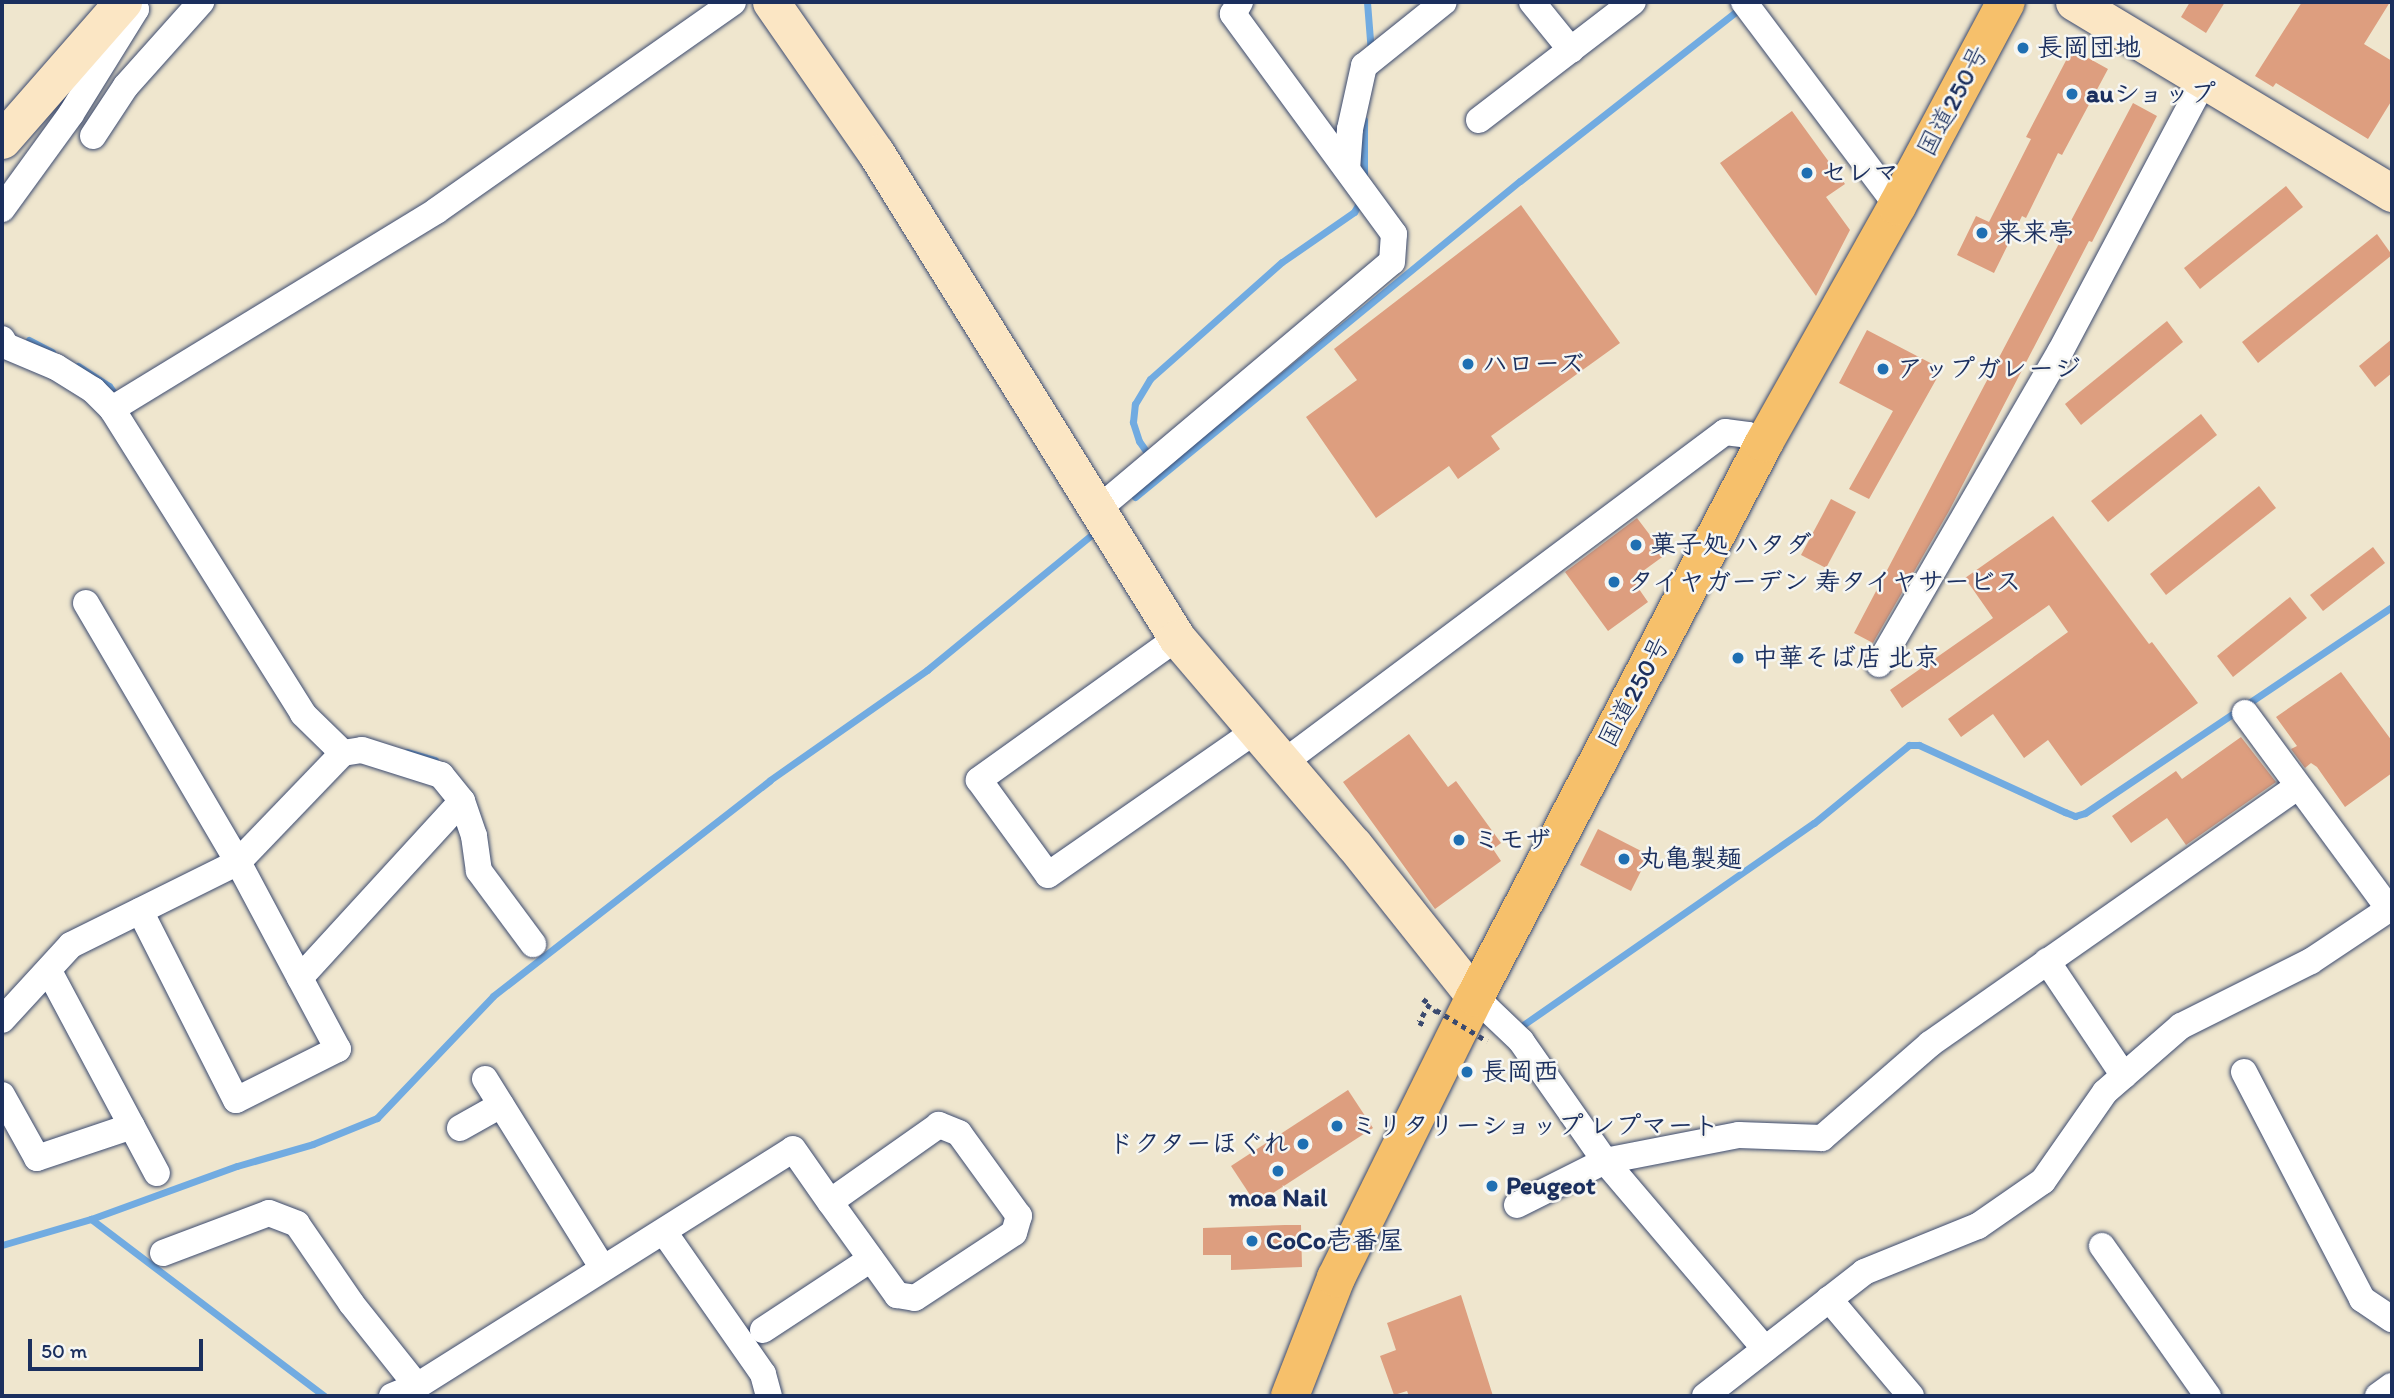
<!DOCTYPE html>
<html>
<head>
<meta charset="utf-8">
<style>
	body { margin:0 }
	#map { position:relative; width:2394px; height:1398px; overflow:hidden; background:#efe6ce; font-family:Itim,"Klee One",sans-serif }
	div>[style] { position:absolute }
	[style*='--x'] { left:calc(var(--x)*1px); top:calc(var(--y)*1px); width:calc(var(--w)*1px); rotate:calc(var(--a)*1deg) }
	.stream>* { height:7px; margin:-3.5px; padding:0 3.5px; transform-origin:3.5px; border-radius:3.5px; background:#71abe1 }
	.building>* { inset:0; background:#dd9e7f }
	.path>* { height:4.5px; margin-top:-2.25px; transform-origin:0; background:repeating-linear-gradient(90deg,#3b4a6f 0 5px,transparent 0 10px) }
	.roads { filter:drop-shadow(0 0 2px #3b4a6f) drop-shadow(0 0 2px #3b4a6f) }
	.street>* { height:26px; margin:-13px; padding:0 13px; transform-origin:13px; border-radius:13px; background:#fff }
	.secondary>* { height:37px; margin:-18.5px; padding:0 18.5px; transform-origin:18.5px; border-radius:18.5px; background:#fbe6c4 }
	.highway>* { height:38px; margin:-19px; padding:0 19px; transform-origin:19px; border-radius:19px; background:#f6c06b }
	.path-bridge>* { height:4.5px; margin-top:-2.25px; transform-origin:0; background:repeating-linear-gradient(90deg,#3b4a6f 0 5px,transparent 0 10px) }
	.dots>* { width:19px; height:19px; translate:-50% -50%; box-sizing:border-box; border:4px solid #f6f6f2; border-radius:50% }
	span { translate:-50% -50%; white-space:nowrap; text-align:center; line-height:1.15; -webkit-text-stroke:5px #f6f6f2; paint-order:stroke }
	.poi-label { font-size:26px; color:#1b2f5e; font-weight:700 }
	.left { translate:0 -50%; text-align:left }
	.right { translate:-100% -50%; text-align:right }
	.street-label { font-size:26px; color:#1b2f5e }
	.frame { position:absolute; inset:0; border:4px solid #1b2f5e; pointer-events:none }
	.scale { position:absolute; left:28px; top:1339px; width:175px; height:32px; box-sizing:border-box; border:4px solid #1b2f5e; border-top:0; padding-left:9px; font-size:21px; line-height:24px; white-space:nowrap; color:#1b2f5e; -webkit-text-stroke:5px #f6f6f2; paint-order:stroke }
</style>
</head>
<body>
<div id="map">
	<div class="stream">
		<i style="--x:1367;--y:2;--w:51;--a:85.5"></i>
		<i style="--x:1364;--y:120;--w:58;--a:90"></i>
		<i style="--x:29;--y:340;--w:26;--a:28"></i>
		<i style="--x:78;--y:366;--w:37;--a:33"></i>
		<i style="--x:109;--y:386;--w:14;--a:54"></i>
		<i style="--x:1146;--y:451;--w:12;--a:-125"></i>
		<i style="--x:1139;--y:441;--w:20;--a:-108"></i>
		<i style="--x:1133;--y:422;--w:18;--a:-84"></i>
		<i style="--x:1135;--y:404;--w:29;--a:-59"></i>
		<i style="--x:1150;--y:379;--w:176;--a:-41.6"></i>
		<i style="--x:1282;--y:262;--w:88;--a:-34.8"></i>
		<i style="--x:1354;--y:212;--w:14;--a:-60"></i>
		<i style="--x:1135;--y:497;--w:498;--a:-39.4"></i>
		<i style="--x:1520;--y:181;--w:282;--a:-38.1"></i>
		<i style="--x:407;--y:752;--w:29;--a:16"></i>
		<i style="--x:1523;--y:1025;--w:354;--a:-34.8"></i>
		<i style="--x:1814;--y:823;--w:123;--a:-39.4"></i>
		<i style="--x:1909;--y:745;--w:10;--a:0"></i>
		<i style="--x:1919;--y:745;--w:161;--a:24.7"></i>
		<i style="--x:2065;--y:812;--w:11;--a:22"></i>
		<i style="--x:2075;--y:816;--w:10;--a:-17"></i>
		<i style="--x:2085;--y:813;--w:370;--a:-33.9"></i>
		<i style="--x:91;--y:1219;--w:293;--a:37.2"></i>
		<i style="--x:2;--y:1245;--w:93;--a:-16.3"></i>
		<i style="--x:91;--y:1219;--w:155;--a:-20"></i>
		<i style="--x:237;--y:1166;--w:79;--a:-16.1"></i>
		<i style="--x:313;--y:1144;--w:69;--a:-22.1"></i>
		<i style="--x:377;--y:1118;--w:168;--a:-46.4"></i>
		<i style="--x:493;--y:996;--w:351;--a:-37.9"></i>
		<i style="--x:770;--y:780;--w:192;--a:-35"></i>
		<i style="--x:927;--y:670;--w:216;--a:-39.4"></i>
	</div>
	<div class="building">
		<i style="clip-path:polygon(2190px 2px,2225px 2px,2206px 33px,2181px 17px)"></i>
		<i style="clip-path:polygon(2302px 2px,2390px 2px,2364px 44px,2392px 61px,2392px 100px,2368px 139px,2276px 83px,2273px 87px,2255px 76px)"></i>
		<i style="clip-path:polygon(2072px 49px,2108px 69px,2062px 155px,2058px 153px,2026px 218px,2022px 216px,1994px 273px,1957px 255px,1976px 216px,1989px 222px,2031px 139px,2026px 137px)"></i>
		<i style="clip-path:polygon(2133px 103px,2157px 116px,2092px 242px,2089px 241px,1949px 511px,1873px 643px,1854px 633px)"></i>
		<i style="clip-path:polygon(1792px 111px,1845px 184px,1826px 197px,1850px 230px,1816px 296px,1720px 163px)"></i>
		<i style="clip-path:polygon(2286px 186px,2303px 207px,2200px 289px,2184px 268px)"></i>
		<i style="clip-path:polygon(1521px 205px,1620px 343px,1491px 436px,1500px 449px,1458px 479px,1449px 466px,1376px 518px,1306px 417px,1357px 380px,1334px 349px)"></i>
		<i style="clip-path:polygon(2377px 234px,2392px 255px,2258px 363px,2242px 342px)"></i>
		<i style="clip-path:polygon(2167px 321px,2183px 342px,2081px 425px,2065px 404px)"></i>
		<i style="clip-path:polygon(1867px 330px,1942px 369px,1869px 499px,1849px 489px,1893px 411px,1839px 383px)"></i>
		<i style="clip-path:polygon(2392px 339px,2392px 373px,2375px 387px,2359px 366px)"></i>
		<i style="clip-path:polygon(2201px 414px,2217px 435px,2108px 522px,2091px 501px)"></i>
		<i style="clip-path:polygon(2259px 486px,2276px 508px,2166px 595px,2150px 574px)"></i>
		<i style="clip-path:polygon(1831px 499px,1856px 512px,1826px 568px,1801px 555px)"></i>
		<i style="clip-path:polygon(2053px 516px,2149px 644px,2152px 642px,2198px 703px,2081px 786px,2048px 740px,2024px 758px,1993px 714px,1961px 737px,1948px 719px,2068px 632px,2049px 605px,1902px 708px,1890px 690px,1993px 618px,1965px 578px)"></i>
		<i style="clip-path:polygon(1637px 518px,1665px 555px,1632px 579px,1648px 602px,1608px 631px,1565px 572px)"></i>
		<i style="clip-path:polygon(2373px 547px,2385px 563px,2323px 611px,2310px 595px)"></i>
		<i style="clip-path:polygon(2290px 597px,2307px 618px,2233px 677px,2217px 656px)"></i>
		<i style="clip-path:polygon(2341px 672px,2392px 741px,2392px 773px,2345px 807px,2317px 767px,2311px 763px,2305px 768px,2291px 749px,2297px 746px,2276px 717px)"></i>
		<i style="clip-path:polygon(1409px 734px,1448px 787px,1456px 781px,1501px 843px,1493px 849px,1501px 861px,1435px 909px,1343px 782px)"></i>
		<i style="clip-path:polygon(2241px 737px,2276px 782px,2186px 845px,2167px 818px,2131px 843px,2112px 816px,2176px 771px,2182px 779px)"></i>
		<i style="clip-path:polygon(1598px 829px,1649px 855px,1631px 891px,1580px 865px)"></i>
		<i style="clip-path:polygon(1348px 1090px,1373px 1128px,1256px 1204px,1231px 1166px)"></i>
		<i style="clip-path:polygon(1285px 1225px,1301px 1225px,1302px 1267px,1231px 1270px,1231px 1255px,1203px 1255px,1203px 1228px)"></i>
		<i style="clip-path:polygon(1461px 1295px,1493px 1396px,1409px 1396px,1407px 1391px,1394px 1395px,1380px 1356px,1396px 1350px,1387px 1323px)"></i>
	</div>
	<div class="path">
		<i style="--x:1423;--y:999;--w:9;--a:36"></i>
		<i style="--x:1430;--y:1004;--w:21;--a:121"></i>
		<i style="--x:1419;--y:1022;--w:9;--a:27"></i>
	</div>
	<div class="roads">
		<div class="street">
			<i style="--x:1532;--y:2;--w:62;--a:50.9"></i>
			<i style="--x:1744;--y:2;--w:255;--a:53.1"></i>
			<i style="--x:1479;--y:120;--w:194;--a:-37.5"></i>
			<i style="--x:93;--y:136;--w:60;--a:-56.6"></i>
			<i style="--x:126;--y:86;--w:113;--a:-48.2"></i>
			<i style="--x:1347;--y:169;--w:40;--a:-85.7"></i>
			<i style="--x:1350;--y:129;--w:65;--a:-77.5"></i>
			<i style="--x:1364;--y:66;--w:102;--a:-38.7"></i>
			<i style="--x:2;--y:209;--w:117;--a:-54"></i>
			<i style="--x:71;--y:114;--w:123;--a:-58.2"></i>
			<i style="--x:136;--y:9;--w:9;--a:-126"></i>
			<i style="--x:2;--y:339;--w:8;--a:60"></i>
			<i style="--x:6;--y:346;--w:54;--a:22.8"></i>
			<i style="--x:56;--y:367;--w:44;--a:31.9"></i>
			<i style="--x:93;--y:390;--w:27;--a:45"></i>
			<i style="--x:112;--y:409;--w:380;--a:-31.4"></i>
			<i style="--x:436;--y:211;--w:363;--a:-35.1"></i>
			<i style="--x:112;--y:409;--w:360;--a:57.9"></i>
			<i style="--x:303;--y:714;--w:56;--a:44.3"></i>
			<i style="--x:343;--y:753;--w:19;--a:-9"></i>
			<i style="--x:362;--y:750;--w:83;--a:17.6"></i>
			<i style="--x:441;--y:775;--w:33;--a:51"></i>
			<i style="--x:462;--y:801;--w:240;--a:132.5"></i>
			<i style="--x:1097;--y:510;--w:385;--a:-40.1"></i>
			<i style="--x:1392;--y:262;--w:28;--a:-86"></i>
			<i style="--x:1394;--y:234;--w:273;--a:-126.2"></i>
			<i style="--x:1233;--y:14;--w:14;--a:-60"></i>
			<i style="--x:86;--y:603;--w:300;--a:59.6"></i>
			<i style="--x:238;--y:862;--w:212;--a:61.9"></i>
			<i style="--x:338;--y:1049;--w:114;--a:153.4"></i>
			<i style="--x:236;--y:1100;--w:212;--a:-116.9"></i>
			<i style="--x:1177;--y:638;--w:244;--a:144.4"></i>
			<i style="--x:979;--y:780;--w:117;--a:54"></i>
			<i style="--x:1048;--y:875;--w:252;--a:-34.8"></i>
			<i style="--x:1879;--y:664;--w:361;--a:-59.9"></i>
			<i style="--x:2060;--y:352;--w:308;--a:-62.1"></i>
			<i style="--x:2245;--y:713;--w:243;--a:53.7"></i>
			<i style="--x:1283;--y:763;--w:552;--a:-36.83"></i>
			<i style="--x:1725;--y:432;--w:23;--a:7"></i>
			<i style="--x:1748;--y:435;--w:18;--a:27"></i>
			<i style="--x:462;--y:801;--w:37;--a:71"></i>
			<i style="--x:474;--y:836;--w:35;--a:82"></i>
			<i style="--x:479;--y:871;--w:91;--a:53.5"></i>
			<i style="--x:2047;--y:961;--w:138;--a:56.2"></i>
			<i style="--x:49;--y:971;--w:229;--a:61.9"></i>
			<i style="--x:1475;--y:997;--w:64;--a:43.7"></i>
			<i style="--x:1521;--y:1041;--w:146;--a:55"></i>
			<i style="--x:1605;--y:1161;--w:247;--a:49.6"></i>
			<i style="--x:2;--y:1020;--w:102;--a:-47.4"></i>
			<i style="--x:71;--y:945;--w:186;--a:-26.4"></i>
			<i style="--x:238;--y:862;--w:151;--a:-46.1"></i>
			<i style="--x:2244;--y:1072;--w:256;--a:62.5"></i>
			<i style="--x:2362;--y:1299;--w:36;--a:34"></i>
			<i style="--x:485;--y:1079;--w:221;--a:58.1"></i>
			<i style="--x:2;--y:1095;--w:72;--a:60.9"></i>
			<i style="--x:37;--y:1158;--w:100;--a:-18.6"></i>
			<i style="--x:460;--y:1128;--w:47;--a:-29.3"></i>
			<i style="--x:1517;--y:1205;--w:98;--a:-26.6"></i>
			<i style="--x:1605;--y:1161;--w:136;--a:-11"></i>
			<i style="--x:1739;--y:1135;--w:83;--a:2.1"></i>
			<i style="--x:1822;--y:1138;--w:143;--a:-41"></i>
			<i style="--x:1930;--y:1044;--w:449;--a:-35"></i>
			<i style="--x:664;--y:1232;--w:173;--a:55.1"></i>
			<i style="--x:763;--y:1374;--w:23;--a:75"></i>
			<i style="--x:2102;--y:1246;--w:184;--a:54.8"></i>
			<i style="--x:163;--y:1253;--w:113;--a:-20.7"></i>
			<i style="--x:269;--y:1213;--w:30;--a:21"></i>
			<i style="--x:297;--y:1224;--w:96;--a:55.6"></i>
			<i style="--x:351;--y:1303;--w:106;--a:51.5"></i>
			<i style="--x:1829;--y:1299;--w:127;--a:49.8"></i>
			<i style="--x:763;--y:1330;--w:129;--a:-33.3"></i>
			<i style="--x:392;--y:1396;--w:27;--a:-22"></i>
			<i style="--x:417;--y:1386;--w:444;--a:-32.2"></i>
			<i style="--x:793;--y:1149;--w:65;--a:55.1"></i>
			<i style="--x:830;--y:1202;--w:115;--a:54.2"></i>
			<i style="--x:897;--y:1295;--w:18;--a:9"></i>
			<i style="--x:915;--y:1298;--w:118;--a:-33.3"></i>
			<i style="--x:1014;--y:1233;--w:18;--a:-74"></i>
			<i style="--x:1019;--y:1216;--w:102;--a:-125.9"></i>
			<i style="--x:959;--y:1133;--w:22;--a:-158"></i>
			<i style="--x:939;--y:1125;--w:133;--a:144.8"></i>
			<i style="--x:1705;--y:1396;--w:202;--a:-37.9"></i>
			<i style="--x:1864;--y:1272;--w:123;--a:-22"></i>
			<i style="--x:1978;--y:1226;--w:79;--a:-34.7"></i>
			<i style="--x:2043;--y:1181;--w:108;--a:-55.1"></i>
			<i style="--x:2105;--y:1092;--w:101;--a:-41"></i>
			<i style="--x:2181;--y:1026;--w:145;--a:-26.6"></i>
			<i style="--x:2311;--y:961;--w:97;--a:-33.7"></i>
			<i style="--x:2378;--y:1396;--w:17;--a:-36"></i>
		</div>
		<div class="secondary">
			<i style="--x:771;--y:2;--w:184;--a:55.2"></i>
			<i style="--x:876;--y:153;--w:571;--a:58.18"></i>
			<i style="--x:1177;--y:638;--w:272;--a:49.5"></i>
			<i style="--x:1354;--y:845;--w:194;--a:51.5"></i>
			<i style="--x:2074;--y:2;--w:371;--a:31"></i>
			<i style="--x:2;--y:140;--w:184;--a:-48.8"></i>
		</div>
		<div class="highway">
			<i style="--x:1290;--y:1396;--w:127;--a:-68.7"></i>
			<i style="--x:1336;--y:1278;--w:313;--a:-63.7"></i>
			<i style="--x:1475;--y:997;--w:625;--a:-62.45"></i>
			<i style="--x:1764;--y:443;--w:272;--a:-60.7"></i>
			<i style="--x:1897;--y:206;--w:231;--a:-61.9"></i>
		</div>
	</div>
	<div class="path-bridge">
		<i style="--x:1434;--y:1013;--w:4;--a:-56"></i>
		<i style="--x:1436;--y:1010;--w:60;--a:31.3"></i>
	</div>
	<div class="dots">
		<i style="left:2023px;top:48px;background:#1f6fb2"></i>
		<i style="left:2072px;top:94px;background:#1f6fb2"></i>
		<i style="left:1807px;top:173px;background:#1f6fb2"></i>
		<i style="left:1982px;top:233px;background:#1f6fb2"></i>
		<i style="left:1468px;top:364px;background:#1f6fb2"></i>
		<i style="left:1883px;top:369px;background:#1f6fb2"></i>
		<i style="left:1636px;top:545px;background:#1f6fb2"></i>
		<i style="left:1614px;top:582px;background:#1f6fb2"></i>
		<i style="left:1738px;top:658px;background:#1f6fb2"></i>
		<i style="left:1459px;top:840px;background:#1f6fb2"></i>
		<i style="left:1624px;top:859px;background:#1f6fb2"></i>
		<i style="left:1467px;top:1072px;background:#1f6fb2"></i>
		<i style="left:1337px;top:1126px;background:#1f6fb2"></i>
		<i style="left:1303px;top:1144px;background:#1f6fb2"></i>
		<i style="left:1278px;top:1171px;background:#1f6fb2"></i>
		<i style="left:1492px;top:1186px;background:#1f6fb2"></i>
		<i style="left:1252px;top:1241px;background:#1f6fb2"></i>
	</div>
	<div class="poi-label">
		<span class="left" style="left:2037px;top:48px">長岡団地</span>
		<span class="left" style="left:2086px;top:94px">auショップ</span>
		<span class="left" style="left:1821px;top:173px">セレマ</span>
		<span class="left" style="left:1996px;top:233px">来来亭</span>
		<span class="left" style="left:1482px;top:364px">ハローズ</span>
		<span class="left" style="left:1897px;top:369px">アップガレージ</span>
		<span class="left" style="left:1650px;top:545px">菓子処 ハタダ</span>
		<span class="left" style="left:1628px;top:582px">タイヤガーデン 寿タイヤサービス</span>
		<span class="left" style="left:1752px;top:658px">中華そば店 北京</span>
		<span class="left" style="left:1473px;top:840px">ミモザ</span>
		<span class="left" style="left:1638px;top:859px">丸亀製麺</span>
		<span class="left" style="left:1481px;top:1072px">長岡西</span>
		<span class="left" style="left:1351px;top:1126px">ミリタリーショップ レプマート</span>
		<span class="right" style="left:1289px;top:1144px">ドクターほぐれ</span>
		<span class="left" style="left:1506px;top:1186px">Peugeot</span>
		<span style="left:1278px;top:1198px">moa Nail</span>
		<span class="left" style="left:1266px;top:1241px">CoCo壱番屋</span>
	</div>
	<div class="street-label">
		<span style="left:1953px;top:101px;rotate:-62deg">国道250号</span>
		<span style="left:1634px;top:692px;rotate:-62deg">国道250号</span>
	</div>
	<div class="frame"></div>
	<div class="scale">50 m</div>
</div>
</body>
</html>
